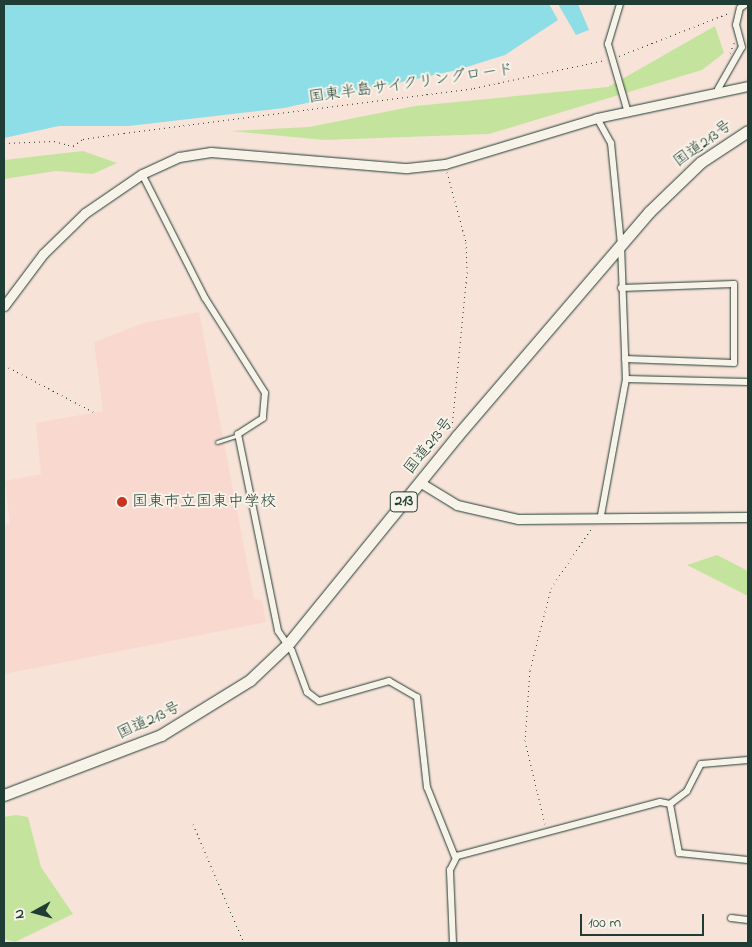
<!DOCTYPE html>
<html>
<head>
<meta charset="utf-8">
<style>
	body { margin:0 }
	#map { position:relative; width:752px; height:947px; overflow:hidden; background:#f8e3d9; font-family:"Indie Flower","Klee One",sans-serif }
	div>[style] { position:absolute }
	[style*='--x'] { left:calc(var(--x)*1px); top:calc(var(--y)*1px); width:calc(var(--w)*1px); rotate:calc(var(--a)*1deg) }
	.built>* { inset:0; background:#f9d8cf }
	.green>* { inset:0; background:#c4e49d }
	.water>* { inset:0; background:#8ddee7 }
	.path>* { height:1px; margin-top:-0.5px; transform-origin:0; background:repeating-linear-gradient(90deg,#1f3d34 0 1px,transparent 0 5px) }
	.roads { filter:drop-shadow(0 0 1px #1f3d34) drop-shadow(0 0 1px #1f3d34) }
	.lane>* { height:3px; margin:-1.5px; padding:0 1.5px; transform-origin:1.5px; border-radius:1.5px; background:#f7f3e8 }
	.street>* { height:6px; margin:-3px; padding:0 3px; transform-origin:3px; border-radius:3px; background:#f7f3e8 }
	.secondary>* { height:9px; margin:-4.5px; padding:0 4.5px; transform-origin:4.5px; border-radius:4.5px; background:#f7f3e8 }
	.highway>* { height:11px; margin:-5.5px; padding:0 5.5px; transform-origin:5.5px; border-radius:5.5px; background:#f7f3e8 }
	.dots>* { width:14px; height:14px; translate:-50% -50%; box-sizing:border-box; border:2px solid #f7f3e8; border-radius:50% }
	span { translate:-50% -50%; white-space:nowrap; text-align:center; line-height:1.15; -webkit-text-stroke:4px #f7f3e8; paint-order:stroke }
	.shield-label span { padding:1px 4px; background:#f7f3e8; border:1px solid; border-radius:4px; -webkit-text-stroke-width:0 }
	.shield-label { font-size:15px; color:#1f3d34; font-weight:700 }
	.street-label { font-size:16px; color:#1f3d34 }
	.poi-label { font-size:16px; color:#1f3d34 }
	.left { translate:0 -50%; text-align:left }
	.frame { position:absolute; inset:0; border:5px solid #1f3d34; pointer-events:none }
	.north { position:absolute; left:10px; top:887px; width:50px; height:50px; -webkit-text-stroke:4px #f7f3e8; paint-order:stroke; rotate:263deg; font-size:14px; font-weight:700; line-height:20px; text-align:center; color:#1f3d34 }
	.north::after { content:''; display:block; margin:auto; width:18px; height:22px; background:#1f3d34; clip-path:polygon(50% 0,100% 100%,50% 72%,0 100%) }
	.scale { position:absolute; left:580px; top:914px; width:124px; height:22px; box-sizing:border-box; border:2px solid #1f3d34; border-top:0; padding-left:6px; font-size:15px; line-height:18px; white-space:nowrap; color:#1f3d34; -webkit-text-stroke:4px #f7f3e8; paint-order:stroke }
</style>
</head>
<body>
<div id="map">
	<div class="built">
		<i style="clip-path:polygon(199px 312px,254px 599px,262px 600px,266px 622px,4px 674px,4px 525px,10px 524px,5px 481px,41px 474px,36px 423px,103px 411px,94px 342px,144px 323px)"></i>
	</div>
	<div class="green">
		<i style="clip-path:polygon(715px 26px,724px 53px,702px 70px,489px 134px,324px 140px,231px 131px,309px 127px,415px 106px,608px 87px)"></i>
		<i style="clip-path:polygon(83px 151px,117px 163px,93px 174px,56px 171px,4px 179px,4px 160px)"></i>
		<i style="clip-path:polygon(717px 555px,748px 571px,748px 596px,687px 565px)"></i>
		<i style="clip-path:polygon(16px 815px,28px 817px,41px 867px,73px 914px,15px 942px,4px 939px,4px 817px)"></i>
	</div>
	<div class="water">
		<i style="clip-path:polygon(4px 4px,549px 4px,558px 20px,505px 55px,457px 70px,284px 108px,129px 126px,59px 126px,4px 138px)"></i>
		<i style="clip-path:polygon(558px 4px,578px 4px,589px 30px,576px 35px)"></i>
	</div>
	<div class="path">
		<i style="--x:730;--y:53;--w:11;--a:-68"></i>
		<i style="--x:619;--y:56;--w:120;--a:-21.4"></i>
		<i style="--x:4;--y:143;--w:50;--a:-2.3"></i>
		<i style="--x:54;--y:141;--w:20;--a:15"></i>
		<i style="--x:73;--y:146;--w:12;--a:-35"></i>
		<i style="--x:83;--y:139;--w:41;--a:-8.3"></i>
		<i style="--x:124;--y:133;--w:353;--a:-7.3"></i>
		<i style="--x:474;--y:88;--w:134;--a:-12.1"></i>
		<i style="--x:447;--y:172;--w:73;--a:74.8"></i>
		<i style="--x:466;--y:242;--w:30;--a:88"></i>
		<i style="--x:467;--y:272;--w:156;--a:95.5"></i>
		<i style="--x:4;--y:365;--w:104;--a:27.6"></i>
		<i style="--x:193;--y:824;--w:129;--a:66.8"></i>
		<i style="--x:545;--y:824;--w:85;--a:-103.5"></i>
		<i style="--x:525;--y:741;--w:71;--a:-86"></i>
		<i style="--x:530;--y:670;--w:85;--a:-75.6"></i>
		<i style="--x:551;--y:588;--w:75;--a:-55.9"></i>
	</div>
	<div class="roads">
		<div class="lane">
			<i style="--x:217;--y:442;--w:22;--a:-18"></i>
		</div>
		<div class="street">
			<i style="--x:620;--y:4;--w:42;--a:106.7"></i>
			<i style="--x:608;--y:44;--w:72;--a:73.8"></i>
			<i style="--x:718;--y:89;--w:48;--a:-60.3"></i>
			<i style="--x:742;--y:47;--w:23;--a:-105"></i>
			<i style="--x:736;--y:25;--w:17;--a:-77"></i>
			<i style="--x:740;--y:8;--w:7;--a:-34"></i>
			<i style="--x:597;--y:118;--w:29;--a:61"></i>
			<i style="--x:611;--y:143;--w:102;--a:84.4"></i>
			<i style="--x:621;--y:245;--w:134;--a:87.9"></i>
			<i style="--x:626;--y:379;--w:138;--a:100.4"></i>
			<i style="--x:142;--y:174;--w:139;--a:63.1"></i>
			<i style="--x:205;--y:298;--w:112;--a:57.7"></i>
			<i style="--x:265;--y:393;--w:25;--a:95"></i>
			<i style="--x:263;--y:418;--w:30;--a:147"></i>
			<i style="--x:238;--y:434;--w:201;--a:78.5"></i>
			<i style="--x:278;--y:631;--w:24;--a:55"></i>
			<i style="--x:292;--y:651;--w:44;--a:69.9"></i>
			<i style="--x:307;--y:692;--w:15;--a:37"></i>
			<i style="--x:319;--y:701;--w:73;--a:-15.9"></i>
			<i style="--x:389;--y:681;--w:32;--a:30"></i>
			<i style="--x:417;--y:697;--w:91;--a:83.7"></i>
			<i style="--x:427;--y:787;--w:75;--a:68.2"></i>
			<i style="--x:621;--y:288;--w:113;--a:-2"></i>
			<i style="--x:734;--y:284;--w:79;--a:90"></i>
			<i style="--x:734;--y:363;--w:109;--a:-177.9"></i>
			<i style="--x:626;--y:379;--w:122;--a:1.4"></i>
			<i style="--x:670;--y:804;--w:50;--a:79.6"></i>
			<i style="--x:679;--y:853;--w:69;--a:5.8"></i>
			<i style="--x:731;--y:918;--w:17;--a:7"></i>
			<i style="--x:453;--y:943;--w:73;--a:-92.4"></i>
			<i style="--x:450;--y:870;--w:16;--a:-63"></i>
			<i style="--x:457;--y:856;--w:210;--a:-14.9"></i>
			<i style="--x:660;--y:802;--w:10;--a:11"></i>
			<i style="--x:670;--y:804;--w:21;--a:-37"></i>
			<i style="--x:687;--y:791;--w:30;--a:-63"></i>
			<i style="--x:701;--y:764;--w:47;--a:-4.9"></i>
		</div>
		<div class="secondary">
			<i style="--x:4;--y:306;--w:65;--a:-53.1"></i>
			<i style="--x:43;--y:254;--w:59;--a:-44.3"></i>
			<i style="--x:85;--y:213;--w:69;--a:-34.4"></i>
			<i style="--x:142;--y:174;--w:41;--a:-24.7"></i>
			<i style="--x:179;--y:157;--w:32;--a:-9"></i>
			<i style="--x:211;--y:152;--w:197;--a:4.7"></i>
			<i style="--x:407;--y:168;--w:38;--a:-6"></i>
			<i style="--x:445;--y:164;--w:159;--a:-16.8"></i>
			<i style="--x:597;--y:118;--w:154;--a:-12"></i>
			<i style="--x:421;--y:483;--w:42;--a:31.4"></i>
			<i style="--x:457;--y:505;--w:63;--a:12.9"></i>
			<i style="--x:518;--y:519;--w:230;--a:-0.5"></i>
		</div>
		<div class="highway">
			<i style="--x:4;--y:795;--w:168;--a:-20.9"></i>
			<i style="--x:161;--y:735;--w:105;--a:-31.7"></i>
			<i style="--x:250;--y:680;--w:52;--a:-43.5"></i>
			<i style="--x:288;--y:644;--w:268;--a:-50.9"></i>
			<i style="--x:457;--y:436;--w:295;--a:-49.4"></i>
			<i style="--x:649;--y:212;--w:72;--a:-43.9"></i>
			<i style="--x:701;--y:162;--w:56;--a:-33.4"></i>
		</div>
	</div>
	<div class="dots">
		<i style="left:122px;top:502px;background:#c8321e"></i>
	</div>
	<div class="shield-label">
		<span style="left:404px;top:502px">213</span>
	</div>
	<div class="street-label">
		<span style="left:411px;top:84px;rotate:-8deg">国東半島サイクリングロード</span>
		<span style="left:703px;top:144px;rotate:-36deg">国道213号</span>
		<span style="left:429px;top:446px;rotate:-51deg">国道213号</span>
		<span style="left:149px;top:721px;rotate:-25deg">国道213号</span>
	</div>
	<div class="poi-label">
		<span class="left" style="left:132px;top:502px">国東市立国東中学校</span>
	</div>
	<div class="frame"></div>
	<div class="north">N</div>
	<div class="scale">100 m</div>
</div>
</body>
</html>
